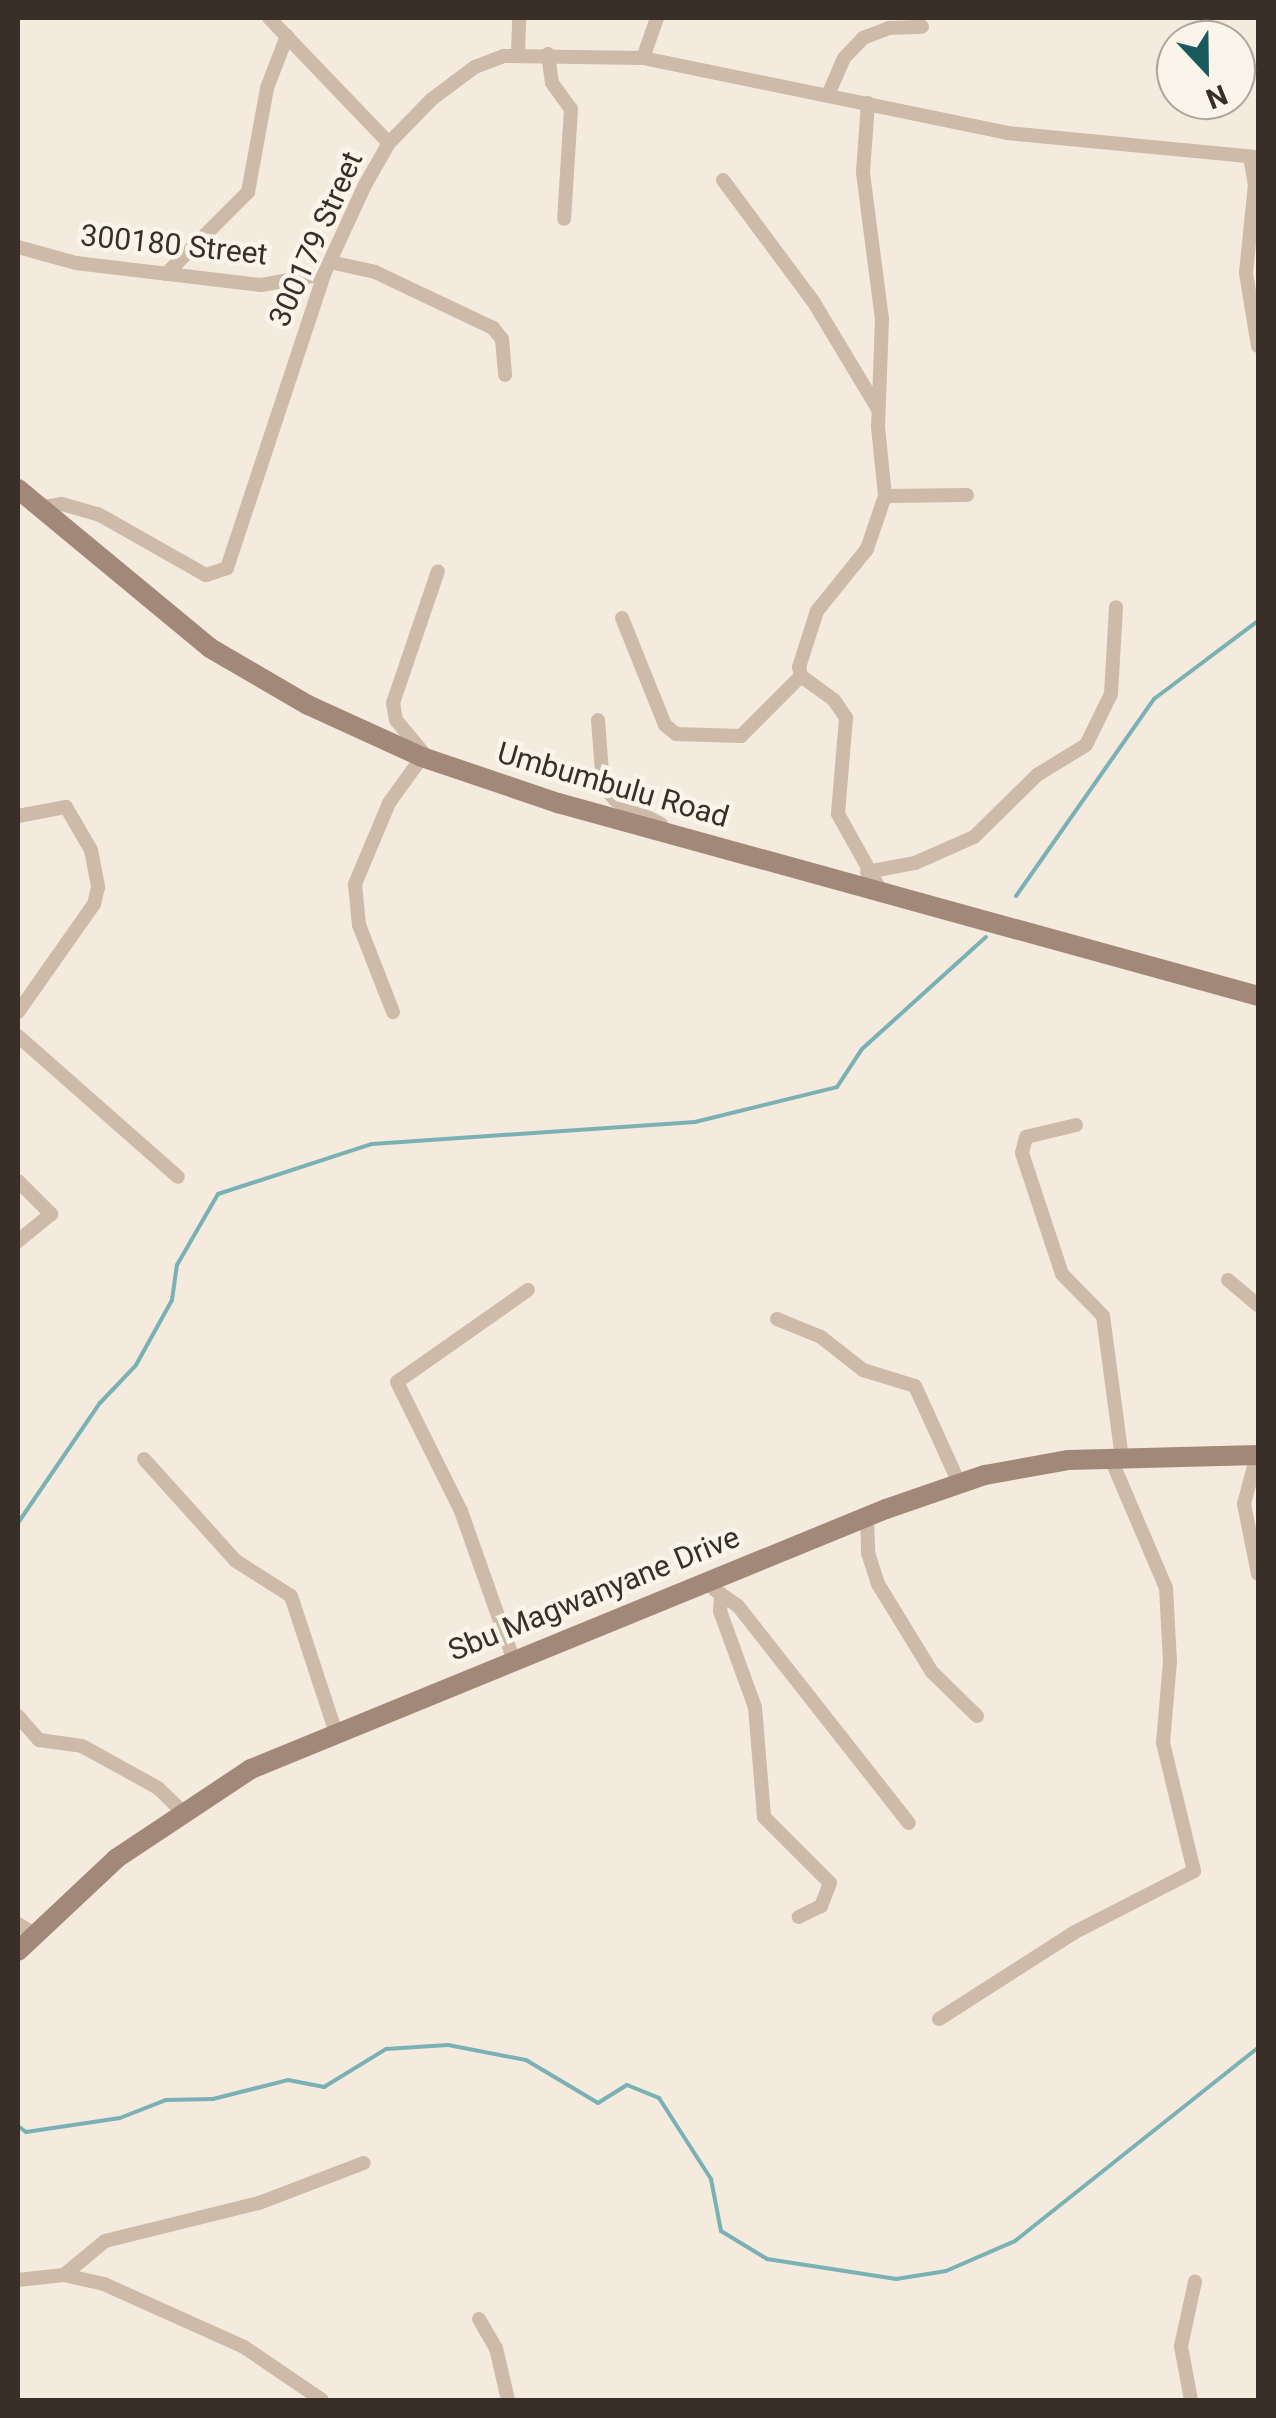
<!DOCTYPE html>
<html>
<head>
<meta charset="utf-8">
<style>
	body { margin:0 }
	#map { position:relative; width:1276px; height:2418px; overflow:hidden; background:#f4eadd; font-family:Roboto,sans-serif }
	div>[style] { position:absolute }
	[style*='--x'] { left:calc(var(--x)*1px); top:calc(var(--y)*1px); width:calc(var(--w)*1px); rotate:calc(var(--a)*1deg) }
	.stream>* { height:4px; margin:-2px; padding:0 2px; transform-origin:2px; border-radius:2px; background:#7ab1b4 }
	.minor>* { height:14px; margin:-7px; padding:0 7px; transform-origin:7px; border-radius:7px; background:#cebaa8 }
	.secondary>* { height:20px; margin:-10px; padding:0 10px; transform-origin:10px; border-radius:10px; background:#a28879 }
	span { translate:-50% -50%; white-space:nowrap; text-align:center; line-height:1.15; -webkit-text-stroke:9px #fbf4ea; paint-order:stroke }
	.street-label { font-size:30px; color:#3a2e29 }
	.frame { position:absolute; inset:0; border:20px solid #3a2e29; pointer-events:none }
	.north { position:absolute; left:1156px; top:20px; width:100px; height:100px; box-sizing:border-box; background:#fbf4ea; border:2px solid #aea59d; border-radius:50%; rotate:158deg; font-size:28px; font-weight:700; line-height:40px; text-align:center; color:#3a2e29 }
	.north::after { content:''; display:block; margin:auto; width:35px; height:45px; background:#1a5a5f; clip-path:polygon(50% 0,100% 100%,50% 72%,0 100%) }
</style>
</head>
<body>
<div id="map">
	<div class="stream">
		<i style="--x:1016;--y:896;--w:241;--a:-55"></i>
		<i style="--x:1154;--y:699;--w:130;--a:-36.9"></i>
		<i style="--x:18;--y:1523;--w:145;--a:-55.7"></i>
		<i style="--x:100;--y:1403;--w:52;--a:-46.5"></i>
		<i style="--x:136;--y:1365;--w:74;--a:-61"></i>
		<i style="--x:172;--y:1300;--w:35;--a:-82"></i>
		<i style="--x:177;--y:1265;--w:82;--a:-60"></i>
		<i style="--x:218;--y:1194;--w:162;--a:-18"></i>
		<i style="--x:372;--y:1144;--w:324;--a:-3.9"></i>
		<i style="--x:695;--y:1122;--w:146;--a:-13.8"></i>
		<i style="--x:837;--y:1087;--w:45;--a:-56.7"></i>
		<i style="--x:862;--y:1049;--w:167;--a:-42.1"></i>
		<i style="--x:18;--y:2126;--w:10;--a:37"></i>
		<i style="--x:26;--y:2132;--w:95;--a:-8.5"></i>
		<i style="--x:120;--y:2118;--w:49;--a:-21.4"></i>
		<i style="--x:166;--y:2100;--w:47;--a:-1.2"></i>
		<i style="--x:213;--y:2099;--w:77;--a:-14.2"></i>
		<i style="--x:288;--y:2080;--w:37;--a:11"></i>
		<i style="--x:324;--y:2087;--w:73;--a:-31.5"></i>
		<i style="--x:386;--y:2049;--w:62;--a:-3.7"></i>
		<i style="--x:448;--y:2045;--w:79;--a:10.9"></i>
		<i style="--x:526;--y:2060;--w:84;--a:30.8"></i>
		<i style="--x:598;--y:2103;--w:34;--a:-32"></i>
		<i style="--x:627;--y:2085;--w:35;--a:22"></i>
		<i style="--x:659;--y:2098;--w:96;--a:57.3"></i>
		<i style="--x:711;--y:2179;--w:53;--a:79.1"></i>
		<i style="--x:721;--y:2231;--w:54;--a:31.3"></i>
		<i style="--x:767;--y:2259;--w:131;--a:8.8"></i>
		<i style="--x:896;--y:2279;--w:51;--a:-9.1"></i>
		<i style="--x:946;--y:2271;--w:75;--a:-23.5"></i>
		<i style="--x:1015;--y:2241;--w:310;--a:-38.5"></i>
	</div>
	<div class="minor">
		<i style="--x:269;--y:18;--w:173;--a:46.2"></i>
		<i style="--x:518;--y:54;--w:36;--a:-88"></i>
		<i style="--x:548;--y:54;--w:29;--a:82"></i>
		<i style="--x:552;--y:83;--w:32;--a:54"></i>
		<i style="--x:571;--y:109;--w:110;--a:93.6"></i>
		<i style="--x:643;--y:58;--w:42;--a:-70.7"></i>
		<i style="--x:828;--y:95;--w:40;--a:-66.6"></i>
		<i style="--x:844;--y:58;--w:28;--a:-46"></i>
		<i style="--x:863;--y:38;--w:28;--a:-21"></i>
		<i style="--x:889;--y:28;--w:33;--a:-2"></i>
		<i style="--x:868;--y:103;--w:70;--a:94.1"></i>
		<i style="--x:863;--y:173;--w:147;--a:82.6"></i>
		<i style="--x:882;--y:319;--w:108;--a:92.1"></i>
		<i style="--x:878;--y:427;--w:69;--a:84.2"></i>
		<i style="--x:885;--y:496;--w:56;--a:108.8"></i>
		<i style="--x:867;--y:549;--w:80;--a:128.9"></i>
		<i style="--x:817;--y:611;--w:59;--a:107.8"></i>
		<i style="--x:799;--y:667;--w:9;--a:77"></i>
		<i style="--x:801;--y:676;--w:41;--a:36"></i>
		<i style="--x:834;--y:700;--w:22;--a:56"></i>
		<i style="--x:846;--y:718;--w:96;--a:94.8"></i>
		<i style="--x:838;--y:814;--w:88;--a:60.8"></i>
		<i style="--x:1250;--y:157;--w:27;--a:80"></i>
		<i style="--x:1255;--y:184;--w:89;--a:95.8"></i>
		<i style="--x:1246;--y:273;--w:74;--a:80.7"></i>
		<i style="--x:723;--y:180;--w:151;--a:53.4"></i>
		<i style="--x:813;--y:301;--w:126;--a:59"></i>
		<i style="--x:18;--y:247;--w:60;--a:15.4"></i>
		<i style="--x:76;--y:263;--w:186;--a:6.8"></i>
		<i style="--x:261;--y:285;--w:64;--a:-9.9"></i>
		<i style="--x:330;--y:262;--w:46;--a:12.5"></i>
		<i style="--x:375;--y:272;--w:131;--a:25.4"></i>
		<i style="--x:493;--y:328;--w:14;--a:51"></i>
		<i style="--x:502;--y:339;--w:36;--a:85"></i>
		<i style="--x:166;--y:274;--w:116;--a:-45"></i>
		<i style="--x:248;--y:192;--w:106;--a:-79.6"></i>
		<i style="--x:267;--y:88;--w:56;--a:-69"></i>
		<i style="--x:885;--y:496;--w:82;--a:-0.7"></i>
		<i style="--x:39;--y:508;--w:23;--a:-10"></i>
		<i style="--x:62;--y:504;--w:37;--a:16"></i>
		<i style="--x:98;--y:514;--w:124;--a:29.5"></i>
		<i style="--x:206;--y:575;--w:22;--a:-18"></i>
		<i style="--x:227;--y:568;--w:310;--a:-71.7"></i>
		<i style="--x:324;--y:274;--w:98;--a:-65.3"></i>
		<i style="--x:365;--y:185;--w:48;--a:-60.3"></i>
		<i style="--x:389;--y:143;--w:62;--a:-45.7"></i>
		<i style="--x:432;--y:99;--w:54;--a:-36.7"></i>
		<i style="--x:475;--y:67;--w:31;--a:-21"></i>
		<i style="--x:504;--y:56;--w:139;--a:0.8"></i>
		<i style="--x:643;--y:58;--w:372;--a:11.6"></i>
		<i style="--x:1007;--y:133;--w:252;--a:5.5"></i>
		<i style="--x:622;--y:618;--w:115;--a:68.1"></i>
		<i style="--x:665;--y:725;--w:14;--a:39"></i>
		<i style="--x:676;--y:734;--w:65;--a:1.8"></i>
		<i style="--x:741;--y:736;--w:85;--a:-45"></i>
		<i style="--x:598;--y:720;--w:65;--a:85.6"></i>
		<i style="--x:603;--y:785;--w:19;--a:51"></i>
		<i style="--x:615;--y:800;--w:52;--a:27.6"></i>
		<i style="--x:426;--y:756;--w:47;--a:-129.8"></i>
		<i style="--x:396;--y:720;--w:17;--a:-100"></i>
		<i style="--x:393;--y:703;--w:139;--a:-71.2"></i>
		<i style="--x:18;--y:816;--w:49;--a:-10.6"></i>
		<i style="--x:66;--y:807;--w:50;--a:59.8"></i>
		<i style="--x:91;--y:850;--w:38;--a:79"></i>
		<i style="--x:98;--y:887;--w:17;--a:103"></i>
		<i style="--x:94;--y:904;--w:132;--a:125.1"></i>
		<i style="--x:867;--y:872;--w:49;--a:-10.6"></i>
		<i style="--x:915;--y:863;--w:64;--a:-23.8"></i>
		<i style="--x:974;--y:837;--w:88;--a:-44.5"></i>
		<i style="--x:1037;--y:775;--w:57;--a:-31.5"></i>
		<i style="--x:1086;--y:745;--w:57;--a:-63.9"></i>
		<i style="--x:1111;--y:694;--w:87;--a:-86.7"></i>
		<i style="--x:393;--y:1012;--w:93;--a:-111.3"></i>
		<i style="--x:359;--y:925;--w:41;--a:-95.6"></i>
		<i style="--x:355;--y:884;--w:88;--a:-67.2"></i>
		<i style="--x:389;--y:803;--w:57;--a:-54.3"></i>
		<i style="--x:18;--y:1036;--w:213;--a:41.4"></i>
		<i style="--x:1076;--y:1125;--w:51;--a:166.5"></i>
		<i style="--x:1026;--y:1137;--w:16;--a:104"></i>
		<i style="--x:1022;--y:1153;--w:127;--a:71.7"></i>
		<i style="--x:1062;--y:1274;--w:59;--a:45.7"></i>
		<i style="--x:1103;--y:1316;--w:143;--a:82.4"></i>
		<i style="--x:18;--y:1181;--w:47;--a:45"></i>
		<i style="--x:51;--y:1214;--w:43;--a:140.7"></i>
		<i style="--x:1228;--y:1280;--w:39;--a:40"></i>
		<i style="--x:777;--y:1319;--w:48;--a:22.2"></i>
		<i style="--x:821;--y:1337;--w:53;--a:38.2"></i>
		<i style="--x:863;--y:1370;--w:54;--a:17.1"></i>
		<i style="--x:915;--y:1386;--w:107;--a:65.6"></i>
		<i style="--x:1257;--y:1455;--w:51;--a:104.9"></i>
		<i style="--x:1244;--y:1504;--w:71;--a:78.7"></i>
		<i style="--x:144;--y:1459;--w:137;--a:48"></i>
		<i style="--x:236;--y:1561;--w:65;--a:32.5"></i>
		<i style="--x:291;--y:1596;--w:141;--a:71.8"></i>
		<i style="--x:867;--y:1518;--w:35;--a:88"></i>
		<i style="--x:868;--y:1553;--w:33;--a:72"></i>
		<i style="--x:878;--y:1584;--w:103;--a:58.5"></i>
		<i style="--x:932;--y:1672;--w:63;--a:44.4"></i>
		<i style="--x:715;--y:1590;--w:28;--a:35"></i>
		<i style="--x:738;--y:1606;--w:276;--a:51.8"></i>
		<i style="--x:721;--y:1594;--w:17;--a:93"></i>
		<i style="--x:720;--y:1611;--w:102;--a:70"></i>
		<i style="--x:755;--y:1707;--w:110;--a:85.3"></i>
		<i style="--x:764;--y:1817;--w:93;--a:45"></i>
		<i style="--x:830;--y:1883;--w:25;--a:111"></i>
		<i style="--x:821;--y:1906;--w:25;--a:154"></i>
		<i style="--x:513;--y:1658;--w:156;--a:-109.5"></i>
		<i style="--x:461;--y:1511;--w:144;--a:-116.4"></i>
		<i style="--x:397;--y:1382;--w:160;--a:-35.1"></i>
		<i style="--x:18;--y:1716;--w:32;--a:49"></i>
		<i style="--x:39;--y:1740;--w:43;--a:7.9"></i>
		<i style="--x:82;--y:1746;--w:87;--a:28.9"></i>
		<i style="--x:158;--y:1788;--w:33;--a:44"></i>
		<i style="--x:18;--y:1924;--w:17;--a:31"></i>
		<i style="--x:939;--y:2019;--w:161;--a:-32.6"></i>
		<i style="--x:1075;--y:1932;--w:134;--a:-27.1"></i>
		<i style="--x:1194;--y:1871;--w:132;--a:-103.6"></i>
		<i style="--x:1163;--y:1743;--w:81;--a:-85.1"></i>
		<i style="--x:1170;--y:1662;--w:74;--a:-93.1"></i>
		<i style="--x:1166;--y:1588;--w:142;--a:-113.1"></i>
		<i style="--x:64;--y:2275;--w:53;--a:-39.7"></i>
		<i style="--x:105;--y:2241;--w:159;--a:-13.9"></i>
		<i style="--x:259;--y:2203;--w:112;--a:-20.9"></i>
		<i style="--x:18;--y:2280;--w:46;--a:-6.2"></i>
		<i style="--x:64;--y:2275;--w:41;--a:12.7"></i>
		<i style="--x:104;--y:2284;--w:154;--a:24.2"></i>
		<i style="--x:244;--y:2347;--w:94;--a:34.2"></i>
		<i style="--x:479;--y:2319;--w:34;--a:60"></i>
		<i style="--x:496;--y:2348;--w:53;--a:77"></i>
		<i style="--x:1191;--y:2400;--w:55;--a:-100.5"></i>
		<i style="--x:1181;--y:2346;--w:66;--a:-77.7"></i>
	</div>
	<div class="secondary">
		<i style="--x:18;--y:489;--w:249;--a:39.6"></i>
		<i style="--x:210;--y:648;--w:113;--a:30.2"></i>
		<i style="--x:308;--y:705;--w:125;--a:24.5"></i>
		<i style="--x:422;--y:757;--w:144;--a:18.7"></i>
		<i style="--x:558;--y:803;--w:726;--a:15.41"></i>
		<i style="--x:18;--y:1951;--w:136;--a:-43.2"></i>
		<i style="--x:117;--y:1858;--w:161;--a:-33.6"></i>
		<i style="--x:251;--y:1769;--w:686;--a:-22.27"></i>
		<i style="--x:886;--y:1509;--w:105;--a:-19"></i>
		<i style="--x:985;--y:1475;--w:84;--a:-10.2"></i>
		<i style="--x:1068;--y:1460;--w:190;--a:-1.5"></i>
	</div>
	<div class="street-label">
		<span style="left:316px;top:239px;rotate:-66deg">300179 Street</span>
		<span style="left:174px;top:245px;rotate:6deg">300180 Street</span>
		<span style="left:613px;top:785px;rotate:16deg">Umbumbulu Road</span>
		<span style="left:594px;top:1594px;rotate:-22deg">Sbu Magwanyane Drive</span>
	</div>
	<div class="frame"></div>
	<div class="north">N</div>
</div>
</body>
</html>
